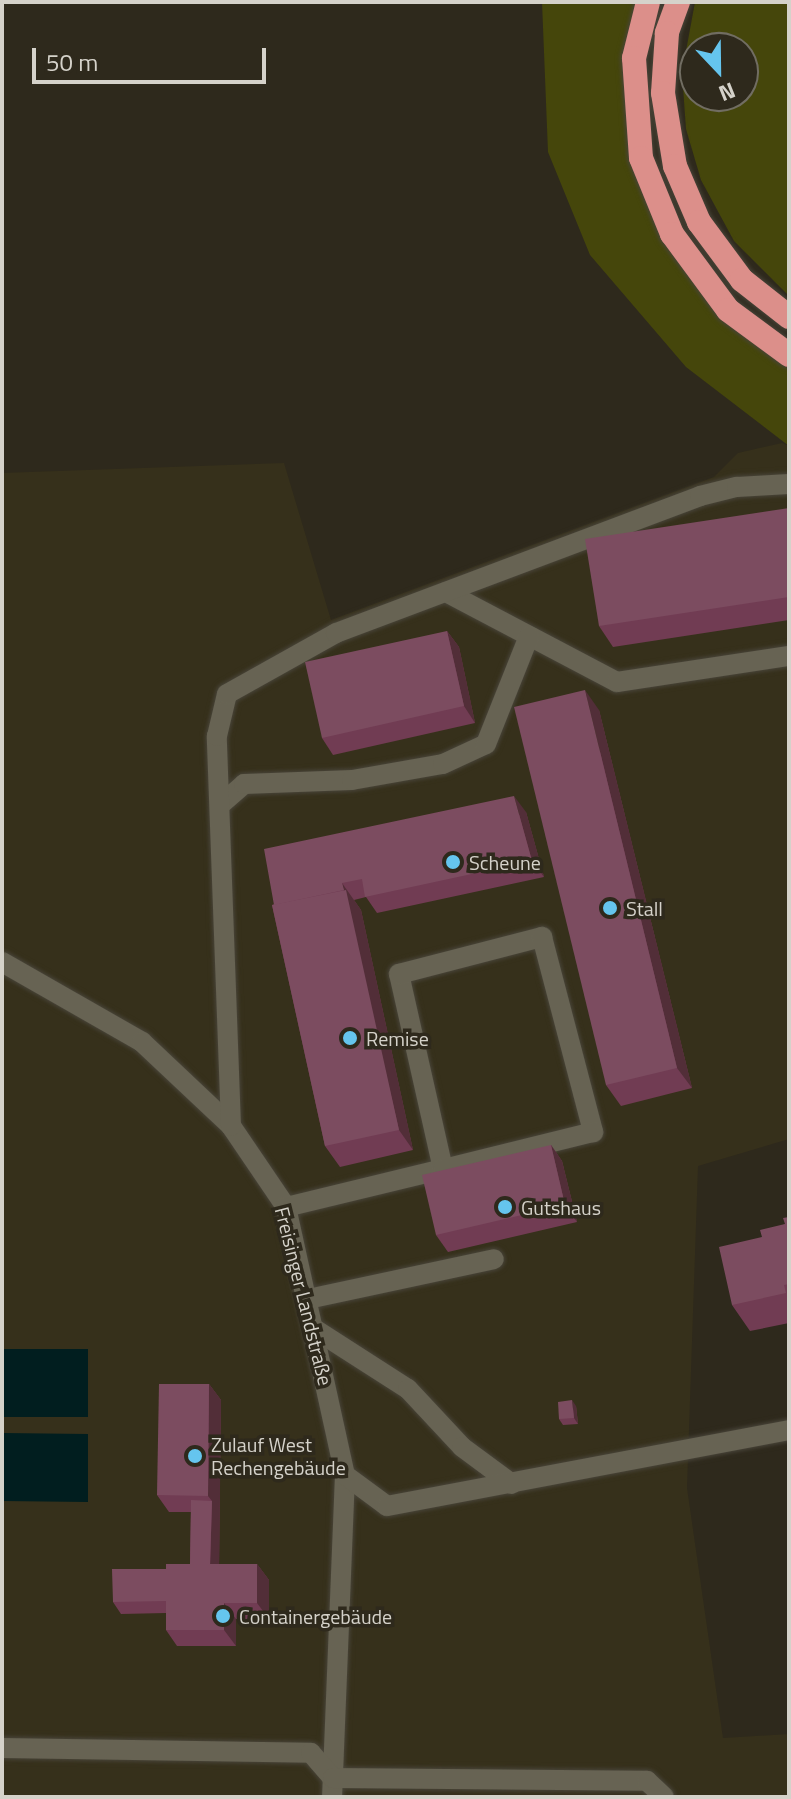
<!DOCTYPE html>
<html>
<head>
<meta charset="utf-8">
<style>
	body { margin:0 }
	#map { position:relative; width:791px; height:1799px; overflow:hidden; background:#2e291c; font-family:"Titillium Web",sans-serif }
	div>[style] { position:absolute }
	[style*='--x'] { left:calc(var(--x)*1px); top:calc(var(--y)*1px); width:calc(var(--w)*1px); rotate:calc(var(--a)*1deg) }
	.built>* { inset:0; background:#36301b }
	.green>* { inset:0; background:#45460b }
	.water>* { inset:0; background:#011e1f }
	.roads { filter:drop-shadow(0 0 2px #484439) drop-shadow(0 0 2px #484439) }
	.minor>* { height:20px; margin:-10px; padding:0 10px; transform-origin:10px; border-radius:10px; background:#676353 }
	.highway>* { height:24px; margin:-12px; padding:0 12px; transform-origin:12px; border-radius:12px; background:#dc8f8a }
	.wall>* { inset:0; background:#713c53 }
	.shaded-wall>* { inset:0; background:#522e38 }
	.building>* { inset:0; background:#7c4c60 }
	.dots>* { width:22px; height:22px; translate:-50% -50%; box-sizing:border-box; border:4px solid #2e291c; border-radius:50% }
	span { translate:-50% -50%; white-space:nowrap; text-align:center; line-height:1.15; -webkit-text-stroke:7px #2e291c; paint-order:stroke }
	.poi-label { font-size:20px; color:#d5d2ca }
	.left { translate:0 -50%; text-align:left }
	.street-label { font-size:20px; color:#d5d2ca }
	.frame { position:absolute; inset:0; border:4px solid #d5d2ca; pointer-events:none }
	.north { position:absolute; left:679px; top:32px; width:80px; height:80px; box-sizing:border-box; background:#2e291c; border:2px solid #716d62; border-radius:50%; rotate:158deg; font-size:22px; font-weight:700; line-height:32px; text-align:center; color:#d5d2ca }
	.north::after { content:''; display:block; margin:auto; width:28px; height:36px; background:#65c5ee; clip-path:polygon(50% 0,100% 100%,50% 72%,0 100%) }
	.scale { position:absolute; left:32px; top:48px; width:234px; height:36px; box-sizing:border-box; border:4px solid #d5d2ca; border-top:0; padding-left:10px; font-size:24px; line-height:28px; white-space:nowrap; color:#d5d2ca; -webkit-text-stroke:6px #2e291c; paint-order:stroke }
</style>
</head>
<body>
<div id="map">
	<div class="built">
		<i style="clip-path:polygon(782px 443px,789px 446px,789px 1139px,698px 1166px,687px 1488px,723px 1738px,789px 1734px,789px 1797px,2px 1797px,2px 473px,284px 463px,331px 620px,714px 477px,738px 453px)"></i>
	</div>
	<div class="green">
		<i style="clip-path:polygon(542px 2px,637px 2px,655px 220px,789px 365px,789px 446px,686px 367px,590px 255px,548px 152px)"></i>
		<i style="clip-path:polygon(evenodd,695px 2px,789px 2px,789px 296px,734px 241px,701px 180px,686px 129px,682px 73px,695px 2px,695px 48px,743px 48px,743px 96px,695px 96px,695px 48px)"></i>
	</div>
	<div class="water">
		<i style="clip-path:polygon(2px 1349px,88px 1349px,88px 1417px,2px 1417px)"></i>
		<i style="clip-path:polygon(2px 1433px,88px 1434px,88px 1502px,2px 1501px)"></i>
	</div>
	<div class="roads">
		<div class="minor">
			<i style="--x:446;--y:592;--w:193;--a:27.8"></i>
			<i style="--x:617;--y:682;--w:174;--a:-8.6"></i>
			<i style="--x:220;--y:805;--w:32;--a:-41"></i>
			<i style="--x:244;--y:784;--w:108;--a:-2.1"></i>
			<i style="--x:352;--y:780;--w:92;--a:-10"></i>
			<i style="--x:443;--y:764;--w:47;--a:-24.9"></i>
			<i style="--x:486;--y:744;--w:116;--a:-68.3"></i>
			<i style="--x:2;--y:962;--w:161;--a:29.7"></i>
			<i style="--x:142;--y:1042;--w:122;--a:43.3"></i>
			<i style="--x:231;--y:1126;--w:98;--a:55.8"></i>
			<i style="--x:286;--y:1207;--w:274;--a:77.6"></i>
			<i style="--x:345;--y:1475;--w:322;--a:92.3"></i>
			<i style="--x:231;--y:1126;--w:390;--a:-92.1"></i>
			<i style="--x:217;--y:736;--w:43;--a:-76.6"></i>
			<i style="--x:227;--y:694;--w:125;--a:-29.2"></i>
			<i style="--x:336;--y:633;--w:389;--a:-20.6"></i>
			<i style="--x:700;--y:496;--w:38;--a:-14"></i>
			<i style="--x:737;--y:487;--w:52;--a:-3.3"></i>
			<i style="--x:286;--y:1207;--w:162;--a:-13.6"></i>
			<i style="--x:443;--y:1169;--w:200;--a:-102.7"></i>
			<i style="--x:399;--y:974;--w:148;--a:-14.5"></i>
			<i style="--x:542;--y:937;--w:202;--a:75.3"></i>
			<i style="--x:593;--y:1132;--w:154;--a:166.1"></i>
			<i style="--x:308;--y:1299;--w:190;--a:-12.1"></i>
			<i style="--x:316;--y:1330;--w:109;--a:32.7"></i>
			<i style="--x:408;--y:1389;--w:79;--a:47"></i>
			<i style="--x:462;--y:1447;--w:62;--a:36.5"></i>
			<i style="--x:345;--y:1475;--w:52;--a:36.4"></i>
			<i style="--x:387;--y:1506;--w:409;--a:-10.7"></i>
			<i style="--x:2;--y:1748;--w:309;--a:0.9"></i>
			<i style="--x:311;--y:1753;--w:33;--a:49"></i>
			<i style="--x:333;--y:1778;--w:314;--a:0.5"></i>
			<i style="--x:647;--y:1781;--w:23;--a:43"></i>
		</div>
		<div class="highway">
			<i style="--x:648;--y:2;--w:58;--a:104"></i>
			<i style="--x:634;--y:58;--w:100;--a:86"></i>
			<i style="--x:641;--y:158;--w:82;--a:67.8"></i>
			<i style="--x:672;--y:234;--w:94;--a:53.6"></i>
			<i style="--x:728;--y:310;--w:76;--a:36.4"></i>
			<i style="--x:678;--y:2;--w:33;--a:110"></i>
			<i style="--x:667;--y:33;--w:60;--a:93.8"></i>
			<i style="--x:663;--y:93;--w:74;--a:80.7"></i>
			<i style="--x:675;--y:166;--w:61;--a:66.8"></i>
			<i style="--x:699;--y:222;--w:72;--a:53.4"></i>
			<i style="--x:742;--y:280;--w:60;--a:38.2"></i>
		</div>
	</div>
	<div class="wall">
		<i style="clip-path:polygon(789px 508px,789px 620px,613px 647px,599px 626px)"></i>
		<i style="clip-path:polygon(447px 631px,459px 647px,475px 723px,333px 755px,322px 738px)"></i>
		<i style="clip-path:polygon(599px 710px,692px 1088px,621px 1106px,606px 1085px)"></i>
		<i style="clip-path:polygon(526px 812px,544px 877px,377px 913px,366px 897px,354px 900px,361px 910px,413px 1150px,340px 1167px,325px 1146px,272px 905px)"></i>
		<i style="clip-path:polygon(551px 1145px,562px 1161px,577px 1222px,448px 1252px,436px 1235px)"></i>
		<i style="clip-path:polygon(789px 1217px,789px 1323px,750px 1331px,732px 1305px,762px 1237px,785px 1224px)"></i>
		<i style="clip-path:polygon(209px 1384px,221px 1400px,219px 1564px,257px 1564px,269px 1580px,269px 1619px,236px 1619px,236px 1646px,177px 1646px,166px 1630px,166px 1613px,121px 1614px,113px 1602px,166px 1569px,190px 1564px,191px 1512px,169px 1512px,157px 1495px)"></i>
		<i style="clip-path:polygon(576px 1406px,578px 1424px,563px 1425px,559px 1419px)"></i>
	</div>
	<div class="shaded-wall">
		<i style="clip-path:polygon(447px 631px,459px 647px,475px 723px,464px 706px)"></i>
		<i style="clip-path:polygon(585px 690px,599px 710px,692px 1088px,677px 1068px)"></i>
		<i style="clip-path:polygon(514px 796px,526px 812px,544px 877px,532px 861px)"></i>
		<i style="clip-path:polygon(342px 883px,361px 910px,413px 1150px,399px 1130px)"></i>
		<i style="clip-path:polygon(551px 1145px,562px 1161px,577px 1222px,565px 1205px)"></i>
		<i style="clip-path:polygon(209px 1384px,221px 1400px,219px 1581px,210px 1569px,212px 1501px,208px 1496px)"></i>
		<i style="clip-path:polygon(572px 1400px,576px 1406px,578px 1424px,574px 1418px)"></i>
		<i style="clip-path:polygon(257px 1564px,269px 1580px,269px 1619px,257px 1603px)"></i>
		<i style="clip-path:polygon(224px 1603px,236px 1619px,236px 1646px,224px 1630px)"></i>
	</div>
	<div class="building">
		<i style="clip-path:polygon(789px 508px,789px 597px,599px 626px,585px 539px)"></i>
		<i style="clip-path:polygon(447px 631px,464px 706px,322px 738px,305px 662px)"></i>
		<i style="clip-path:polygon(585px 690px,677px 1068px,606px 1085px,514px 707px)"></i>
		<i style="clip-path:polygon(514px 796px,532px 861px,365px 897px,362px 879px,342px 883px,344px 890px,274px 905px,264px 849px)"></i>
		<i style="clip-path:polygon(346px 890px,399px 1130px,325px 1146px,272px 905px)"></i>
		<i style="clip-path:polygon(551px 1145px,565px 1205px,436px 1235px,422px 1175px)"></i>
		<i style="clip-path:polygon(789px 1217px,789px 1284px,784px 1285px,786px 1293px,732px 1305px,719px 1247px,762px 1237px,760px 1230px,785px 1224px,783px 1218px)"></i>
		<i style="clip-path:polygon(159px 1384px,209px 1384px,208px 1496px,157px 1495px)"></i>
		<i style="clip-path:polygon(572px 1400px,574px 1418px,559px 1419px,558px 1402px)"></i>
		<i style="clip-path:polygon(191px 1500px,212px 1501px,210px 1564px,190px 1564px)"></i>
		<i style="clip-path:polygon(166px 1564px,257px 1564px,257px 1603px,224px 1603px,224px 1630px,166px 1630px)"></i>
		<i style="clip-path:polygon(112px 1569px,166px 1569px,166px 1601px,113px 1602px)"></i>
	</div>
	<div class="dots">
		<i style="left:453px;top:862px;background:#65c5ee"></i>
		<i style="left:610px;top:908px;background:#65c5ee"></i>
		<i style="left:350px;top:1038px;background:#65c5ee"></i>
		<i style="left:505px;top:1207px;background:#65c5ee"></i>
		<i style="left:195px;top:1456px;background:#65c5ee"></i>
		<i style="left:223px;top:1616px;background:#65c5ee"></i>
	</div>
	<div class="poi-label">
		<span class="left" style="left:469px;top:862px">Scheune</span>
		<span class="left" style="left:626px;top:908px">Stall</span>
		<span class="left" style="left:366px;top:1038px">Remise</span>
		<span class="left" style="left:521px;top:1207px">Gutshaus</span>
		<span class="left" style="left:211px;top:1456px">Zulauf West<br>Rechengebäude</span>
		<span class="left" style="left:239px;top:1616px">Containergebäude</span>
	</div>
	<div class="street-label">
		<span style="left:304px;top:1296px;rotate:76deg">Freisinger Landstraße</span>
	</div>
	<div class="frame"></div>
	<div class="north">N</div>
	<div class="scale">50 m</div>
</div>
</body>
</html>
